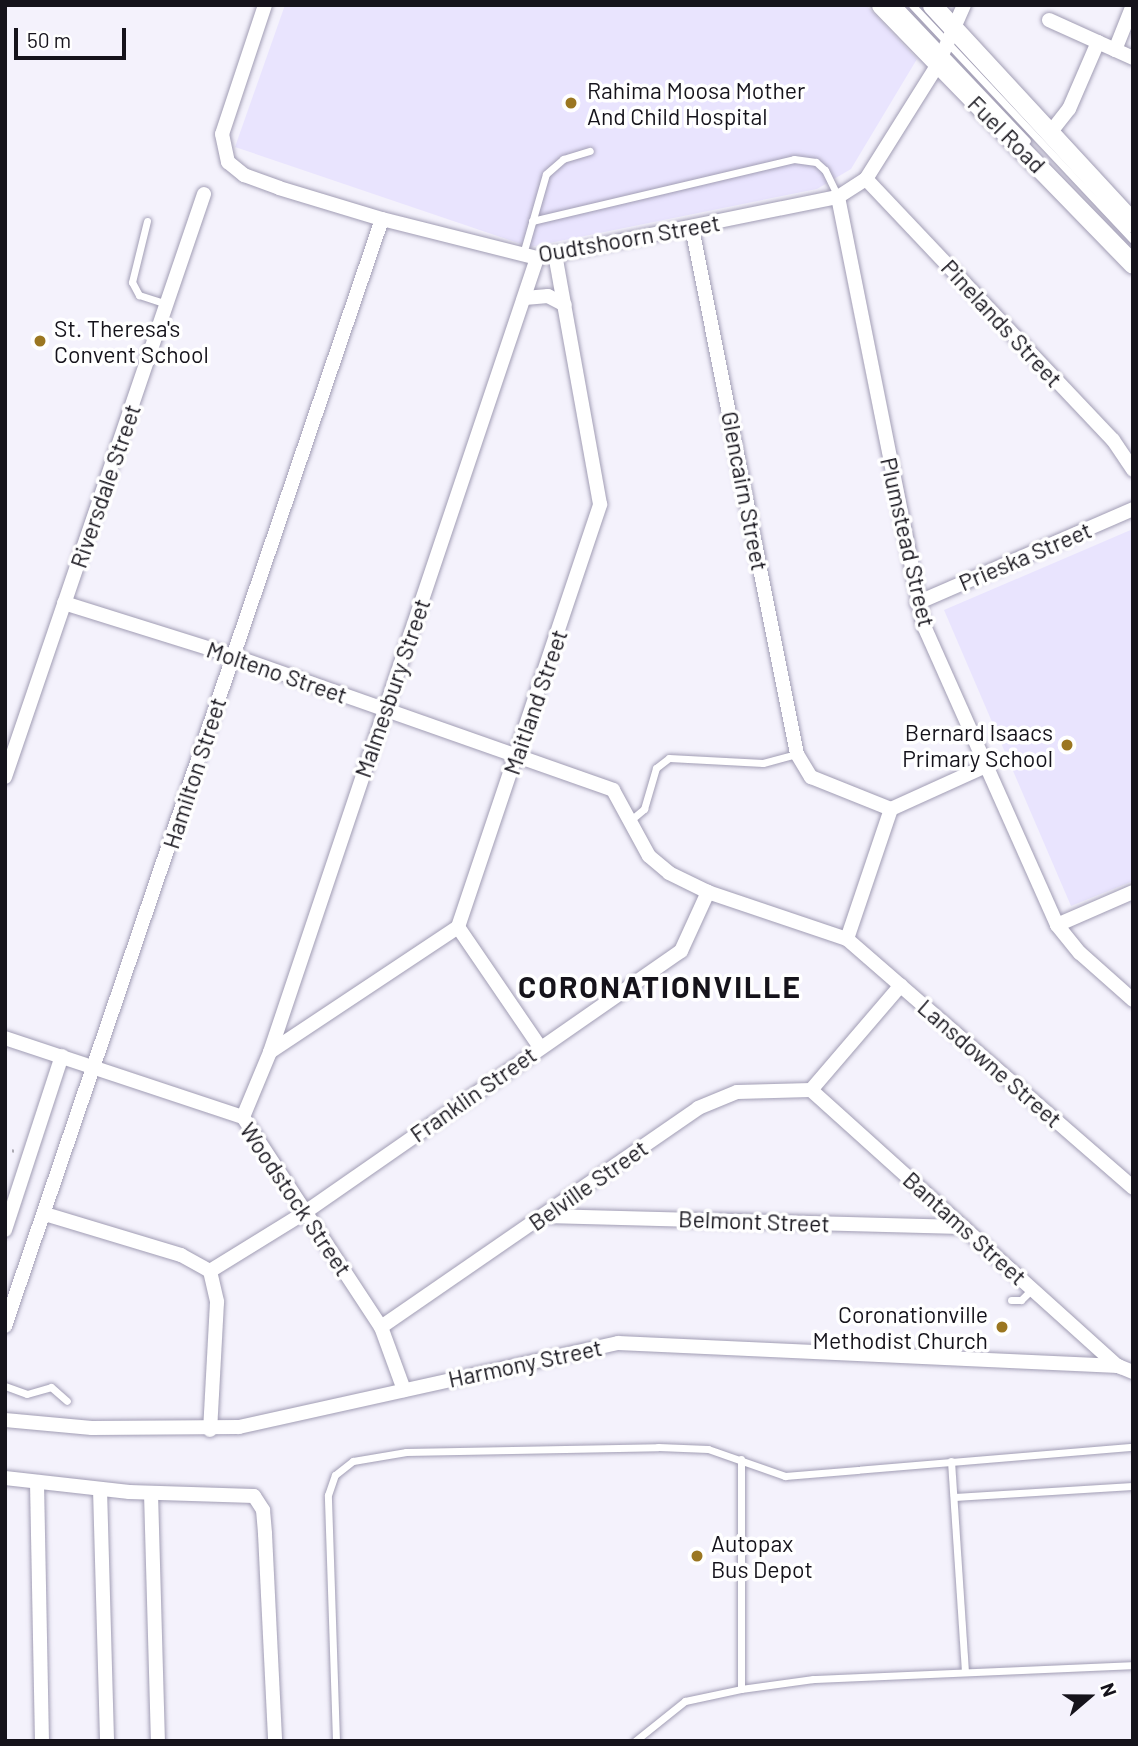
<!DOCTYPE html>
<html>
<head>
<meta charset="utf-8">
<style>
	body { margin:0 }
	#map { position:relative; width:1138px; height:1746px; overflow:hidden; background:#f4f2fc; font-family:Barlow,sans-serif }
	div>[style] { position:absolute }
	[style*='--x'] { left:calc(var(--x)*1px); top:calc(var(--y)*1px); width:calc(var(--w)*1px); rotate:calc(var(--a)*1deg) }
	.built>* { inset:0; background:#e9e4fe }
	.path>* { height:2.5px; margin-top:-1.25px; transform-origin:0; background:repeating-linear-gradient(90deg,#acaab3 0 2px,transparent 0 7px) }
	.roads { filter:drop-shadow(0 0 2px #a19db4) drop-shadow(0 0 2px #a19db4) }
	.service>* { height:7px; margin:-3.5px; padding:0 3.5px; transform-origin:3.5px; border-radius:3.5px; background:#fff }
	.minor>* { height:14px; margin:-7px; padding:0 7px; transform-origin:7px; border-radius:7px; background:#fff }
	.secondary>* { height:19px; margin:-9.5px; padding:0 9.5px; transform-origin:9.5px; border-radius:9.5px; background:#fff }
	.dots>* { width:19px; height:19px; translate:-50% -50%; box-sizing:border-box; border:4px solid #fff; border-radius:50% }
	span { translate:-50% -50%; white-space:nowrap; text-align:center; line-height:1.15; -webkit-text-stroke:7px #fff; paint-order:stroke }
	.poi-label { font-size:23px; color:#15131b }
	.left { translate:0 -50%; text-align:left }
	.right { translate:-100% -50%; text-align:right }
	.street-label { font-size:23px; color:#15131b }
	.district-label { font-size:30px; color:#15131b; font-weight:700; letter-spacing:2px }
	.frame { position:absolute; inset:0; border:7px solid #15131b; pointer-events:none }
	.north { position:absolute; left:1054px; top:1662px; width:70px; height:70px; -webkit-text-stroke:5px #fff; paint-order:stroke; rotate:70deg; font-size:19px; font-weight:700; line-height:28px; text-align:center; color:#15131b }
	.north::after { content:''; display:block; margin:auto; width:24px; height:32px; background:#15131b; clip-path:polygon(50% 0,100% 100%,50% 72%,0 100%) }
	.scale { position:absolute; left:14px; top:28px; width:112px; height:32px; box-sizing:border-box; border:4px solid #15131b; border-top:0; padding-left:9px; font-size:21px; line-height:24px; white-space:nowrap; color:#15131b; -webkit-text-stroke:5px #fff; paint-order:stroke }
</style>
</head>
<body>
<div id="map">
	<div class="built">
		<i style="clip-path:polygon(285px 5px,866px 5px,917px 59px,851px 169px,817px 189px,530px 247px,235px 147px)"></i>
		<i style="clip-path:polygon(1133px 529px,1133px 881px,1071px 906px,944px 610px)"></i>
	</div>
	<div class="path">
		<i style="--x:5;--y:1149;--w:11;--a:10"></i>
	</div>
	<div class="roads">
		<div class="service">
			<i style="--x:898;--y:5;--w:187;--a:46.5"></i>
			<i style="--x:912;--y:5;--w:323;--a:46.8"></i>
			<i style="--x:147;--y:221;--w:63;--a:103.8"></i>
			<i style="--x:132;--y:282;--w:15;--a:62"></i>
			<i style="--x:139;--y:295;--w:28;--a:18"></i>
			<i style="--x:532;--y:221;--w:269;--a:-13.3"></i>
			<i style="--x:794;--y:159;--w:22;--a:8"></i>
			<i style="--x:816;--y:162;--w:12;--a:42"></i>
			<i style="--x:825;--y:170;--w:30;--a:64"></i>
			<i style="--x:523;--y:254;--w:83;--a:-74"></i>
			<i style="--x:546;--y:174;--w:23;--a:-41"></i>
			<i style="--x:563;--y:159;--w:28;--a:-17"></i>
			<i style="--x:632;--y:819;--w:16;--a:-40"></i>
			<i style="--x:644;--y:809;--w:43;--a:-73.7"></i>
			<i style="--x:656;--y:768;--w:16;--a:-38"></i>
			<i style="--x:669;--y:758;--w:94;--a:3"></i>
			<i style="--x:763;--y:763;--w:35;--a:-15"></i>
			<i style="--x:1011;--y:1300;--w:10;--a:0"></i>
			<i style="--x:1021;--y:1300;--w:16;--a:-45"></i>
			<i style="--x:5;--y:1386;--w:23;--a:20"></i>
			<i style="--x:27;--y:1394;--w:25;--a:-16"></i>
			<i style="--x:51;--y:1387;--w:21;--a:41"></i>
			<i style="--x:741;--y:1459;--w:230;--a:90"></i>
			<i style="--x:951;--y:1461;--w:211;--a:86.2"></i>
			<i style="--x:954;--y:1497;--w:179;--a:-3.5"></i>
			<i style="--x:336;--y:1741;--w:246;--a:-91.9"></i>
			<i style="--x:328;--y:1495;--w:21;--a:-71"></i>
			<i style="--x:335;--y:1475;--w:23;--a:-38"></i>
			<i style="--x:353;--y:1461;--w:54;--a:-9.6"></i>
			<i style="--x:406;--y:1452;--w:252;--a:-1.1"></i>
			<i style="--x:658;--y:1447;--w:50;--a:2.3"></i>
			<i style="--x:708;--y:1449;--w:82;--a:19.3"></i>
			<i style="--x:785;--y:1476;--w:349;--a:-4.8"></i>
			<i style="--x:635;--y:1741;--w:64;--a:-38.7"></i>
			<i style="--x:685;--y:1701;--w:57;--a:-12.1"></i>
			<i style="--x:741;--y:1689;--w:73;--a:-7.9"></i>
			<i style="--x:813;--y:1679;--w:320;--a:-2.5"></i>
		</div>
		<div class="minor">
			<i style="--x:265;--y:5;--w:136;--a:108.4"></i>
			<i style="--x:222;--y:134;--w:29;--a:78"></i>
			<i style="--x:228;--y:162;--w:21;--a:39"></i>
			<i style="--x:244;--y:175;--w:37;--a:20"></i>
			<i style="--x:279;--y:188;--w:108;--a:16.8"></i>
			<i style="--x:382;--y:219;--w:160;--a:14.1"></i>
			<i style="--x:537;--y:258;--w:307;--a:-11.5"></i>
			<i style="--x:838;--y:197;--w:33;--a:-33"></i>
			<i style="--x:866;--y:179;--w:136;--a:-57.9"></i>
			<i style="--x:938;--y:64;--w:64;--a:-66.2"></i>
			<i style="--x:1049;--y:20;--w:92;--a:24.3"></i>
			<i style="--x:1115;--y:50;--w:48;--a:-68.2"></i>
			<i style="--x:1050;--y:133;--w:31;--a:-52"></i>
			<i style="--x:1069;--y:109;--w:73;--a:-66.6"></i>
			<i style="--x:866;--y:179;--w:359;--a:46.6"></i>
			<i style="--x:1113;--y:440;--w:36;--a:56"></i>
			<i style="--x:838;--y:197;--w:438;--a:78.7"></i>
			<i style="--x:924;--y:626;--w:327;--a:66"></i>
			<i style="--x:1057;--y:925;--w:36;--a:51"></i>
			<i style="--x:1080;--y:953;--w:71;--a:41.6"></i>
			<i style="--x:692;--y:228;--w:536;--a:78.71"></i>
			<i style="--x:797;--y:754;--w:27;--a:59"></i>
			<i style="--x:811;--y:777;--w:86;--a:21.8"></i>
			<i style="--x:525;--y:298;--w:23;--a:-5"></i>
			<i style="--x:548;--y:296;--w:19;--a:28"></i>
			<i style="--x:64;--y:603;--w:177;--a:17.4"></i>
			<i style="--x:233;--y:656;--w:403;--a:19.4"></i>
			<i style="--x:613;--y:790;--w:75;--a:61.4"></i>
			<i style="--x:649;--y:856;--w:26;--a:40"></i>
			<i style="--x:669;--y:873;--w:43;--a:26"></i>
			<i style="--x:708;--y:892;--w:147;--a:18.7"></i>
			<i style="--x:847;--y:939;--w:379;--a:41"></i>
			<i style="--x:917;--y:603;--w:236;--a:-23.5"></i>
			<i style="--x:5;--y:777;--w:616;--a:-71.15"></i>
			<i style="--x:1057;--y:925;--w:83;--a:-23.5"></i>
			<i style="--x:458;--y:927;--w:145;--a:55.7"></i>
			<i style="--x:847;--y:939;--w:137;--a:-71.3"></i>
			<i style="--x:891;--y:809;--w:104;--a:-24.4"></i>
			<i style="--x:5;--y:1038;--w:251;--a:18.4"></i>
			<i style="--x:243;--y:1117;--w:251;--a:56.7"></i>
			<i style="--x:381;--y:1327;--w:67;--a:69.9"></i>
			<i style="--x:270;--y:1052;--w:226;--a:-33.6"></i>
			<i style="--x:458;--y:927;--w:446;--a:-71.4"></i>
			<i style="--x:600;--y:504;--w:255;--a:-100.2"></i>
			<i style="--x:811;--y:1090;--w:413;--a:42"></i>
			<i style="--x:811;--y:1090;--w:138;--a:-49.4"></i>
			<i style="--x:243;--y:1117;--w:70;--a:-67.4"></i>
			<i style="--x:270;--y:1052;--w:838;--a:-71.41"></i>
			<i style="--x:45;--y:1214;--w:142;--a:16.8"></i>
			<i style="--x:181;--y:1255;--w:33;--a:29"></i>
			<i style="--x:210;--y:1271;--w:32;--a:77"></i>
			<i style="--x:217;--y:1302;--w:128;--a:93.1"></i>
			<i style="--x:543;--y:1216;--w:421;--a:1.5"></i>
			<i style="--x:5;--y:1230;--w:183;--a:-71.9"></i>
			<i style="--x:210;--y:1271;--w:110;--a:-31.7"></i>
			<i style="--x:304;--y:1213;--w:459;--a:-34.8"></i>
			<i style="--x:681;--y:951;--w:65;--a:-65.4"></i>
			<i style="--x:5;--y:1326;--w:1169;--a:-71.19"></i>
			<i style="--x:381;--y:1327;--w:385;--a:-34.6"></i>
			<i style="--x:698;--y:1108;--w:42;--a:-22.3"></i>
			<i style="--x:737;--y:1092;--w:74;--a:-1.5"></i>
			<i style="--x:5;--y:1420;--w:87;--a:5.3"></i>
			<i style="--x:92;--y:1428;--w:147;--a:-0.4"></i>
			<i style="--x:239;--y:1427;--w:388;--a:-12.5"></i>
			<i style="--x:618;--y:1343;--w:501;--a:2.63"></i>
			<i style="--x:1118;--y:1366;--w:16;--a:22"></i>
			<i style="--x:5;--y:1478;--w:125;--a:6.4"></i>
			<i style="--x:129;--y:1492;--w:125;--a:1.8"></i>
			<i style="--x:254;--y:1496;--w:17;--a:57"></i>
			<i style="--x:263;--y:1510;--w:24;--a:85"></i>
			<i style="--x:265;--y:1534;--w:207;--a:87.2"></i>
			<i style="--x:37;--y:1482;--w:259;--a:88.9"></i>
			<i style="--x:100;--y:1489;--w:252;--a:88.4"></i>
			<i style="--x:151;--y:1493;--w:248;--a:88.4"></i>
		</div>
		<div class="secondary">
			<i style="--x:881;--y:5;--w:361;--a:45.8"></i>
			<i style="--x:932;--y:5;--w:297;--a:47.3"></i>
		</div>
	</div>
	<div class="dots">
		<i style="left:571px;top:103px;background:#9b7621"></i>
		<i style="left:40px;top:341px;background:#9b7621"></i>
		<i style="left:1067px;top:745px;background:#9b7621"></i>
		<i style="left:1002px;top:1327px;background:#9b7621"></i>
		<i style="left:697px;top:1556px;background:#9b7621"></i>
	</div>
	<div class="poi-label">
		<span class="left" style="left:587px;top:103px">Rahima Moosa Mother<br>And Child Hospital</span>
		<span class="left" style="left:54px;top:341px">St. Theresa's<br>Convent School</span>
		<span class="right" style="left:1053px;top:745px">Bernard Isaacs<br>Primary School</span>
		<span class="right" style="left:988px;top:1327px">Coronationville<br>Methodist Church</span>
		<span class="left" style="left:711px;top:1556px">Autopax<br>Bus Depot</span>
	</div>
	<div class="street-label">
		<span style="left:1007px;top:134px;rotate:45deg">Fuel Road</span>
		<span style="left:629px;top:238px;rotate:-10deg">Oudtshoorn Street</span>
		<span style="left:1002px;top:323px;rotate:47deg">Pinelands Street</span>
		<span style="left:105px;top:486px;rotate:-71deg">Riversdale Street</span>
		<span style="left:745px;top:491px;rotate:79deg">Glencairn Street</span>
		<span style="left:908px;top:542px;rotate:77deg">Plumstead Street</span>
		<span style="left:1025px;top:556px;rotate:-23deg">Prieska Street</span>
		<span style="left:277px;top:672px;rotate:19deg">Molteno Street</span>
		<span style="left:392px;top:688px;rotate:-71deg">Malmesbury Street</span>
		<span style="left:535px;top:702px;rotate:-71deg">Maitland Street</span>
		<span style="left:194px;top:773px;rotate:-72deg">Hamilton Street</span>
		<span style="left:990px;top:1063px;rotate:41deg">Lansdowne Street</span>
		<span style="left:473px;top:1094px;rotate:-35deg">Franklin Street</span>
		<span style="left:588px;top:1185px;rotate:-35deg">Belville Street</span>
		<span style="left:296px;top:1199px;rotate:56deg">Woodstock Street</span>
		<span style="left:754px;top:1221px;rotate:2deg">Belmont Street</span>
		<span style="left:965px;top:1228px;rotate:42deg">Bantams Street</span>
		<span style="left:525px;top:1363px;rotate:-12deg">Harmony Street</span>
	</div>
	<div class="district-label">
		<span style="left:660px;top:986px">CORONATIONVILLE</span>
	</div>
	<div class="frame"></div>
	<div class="north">N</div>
	<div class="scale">50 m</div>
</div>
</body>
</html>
